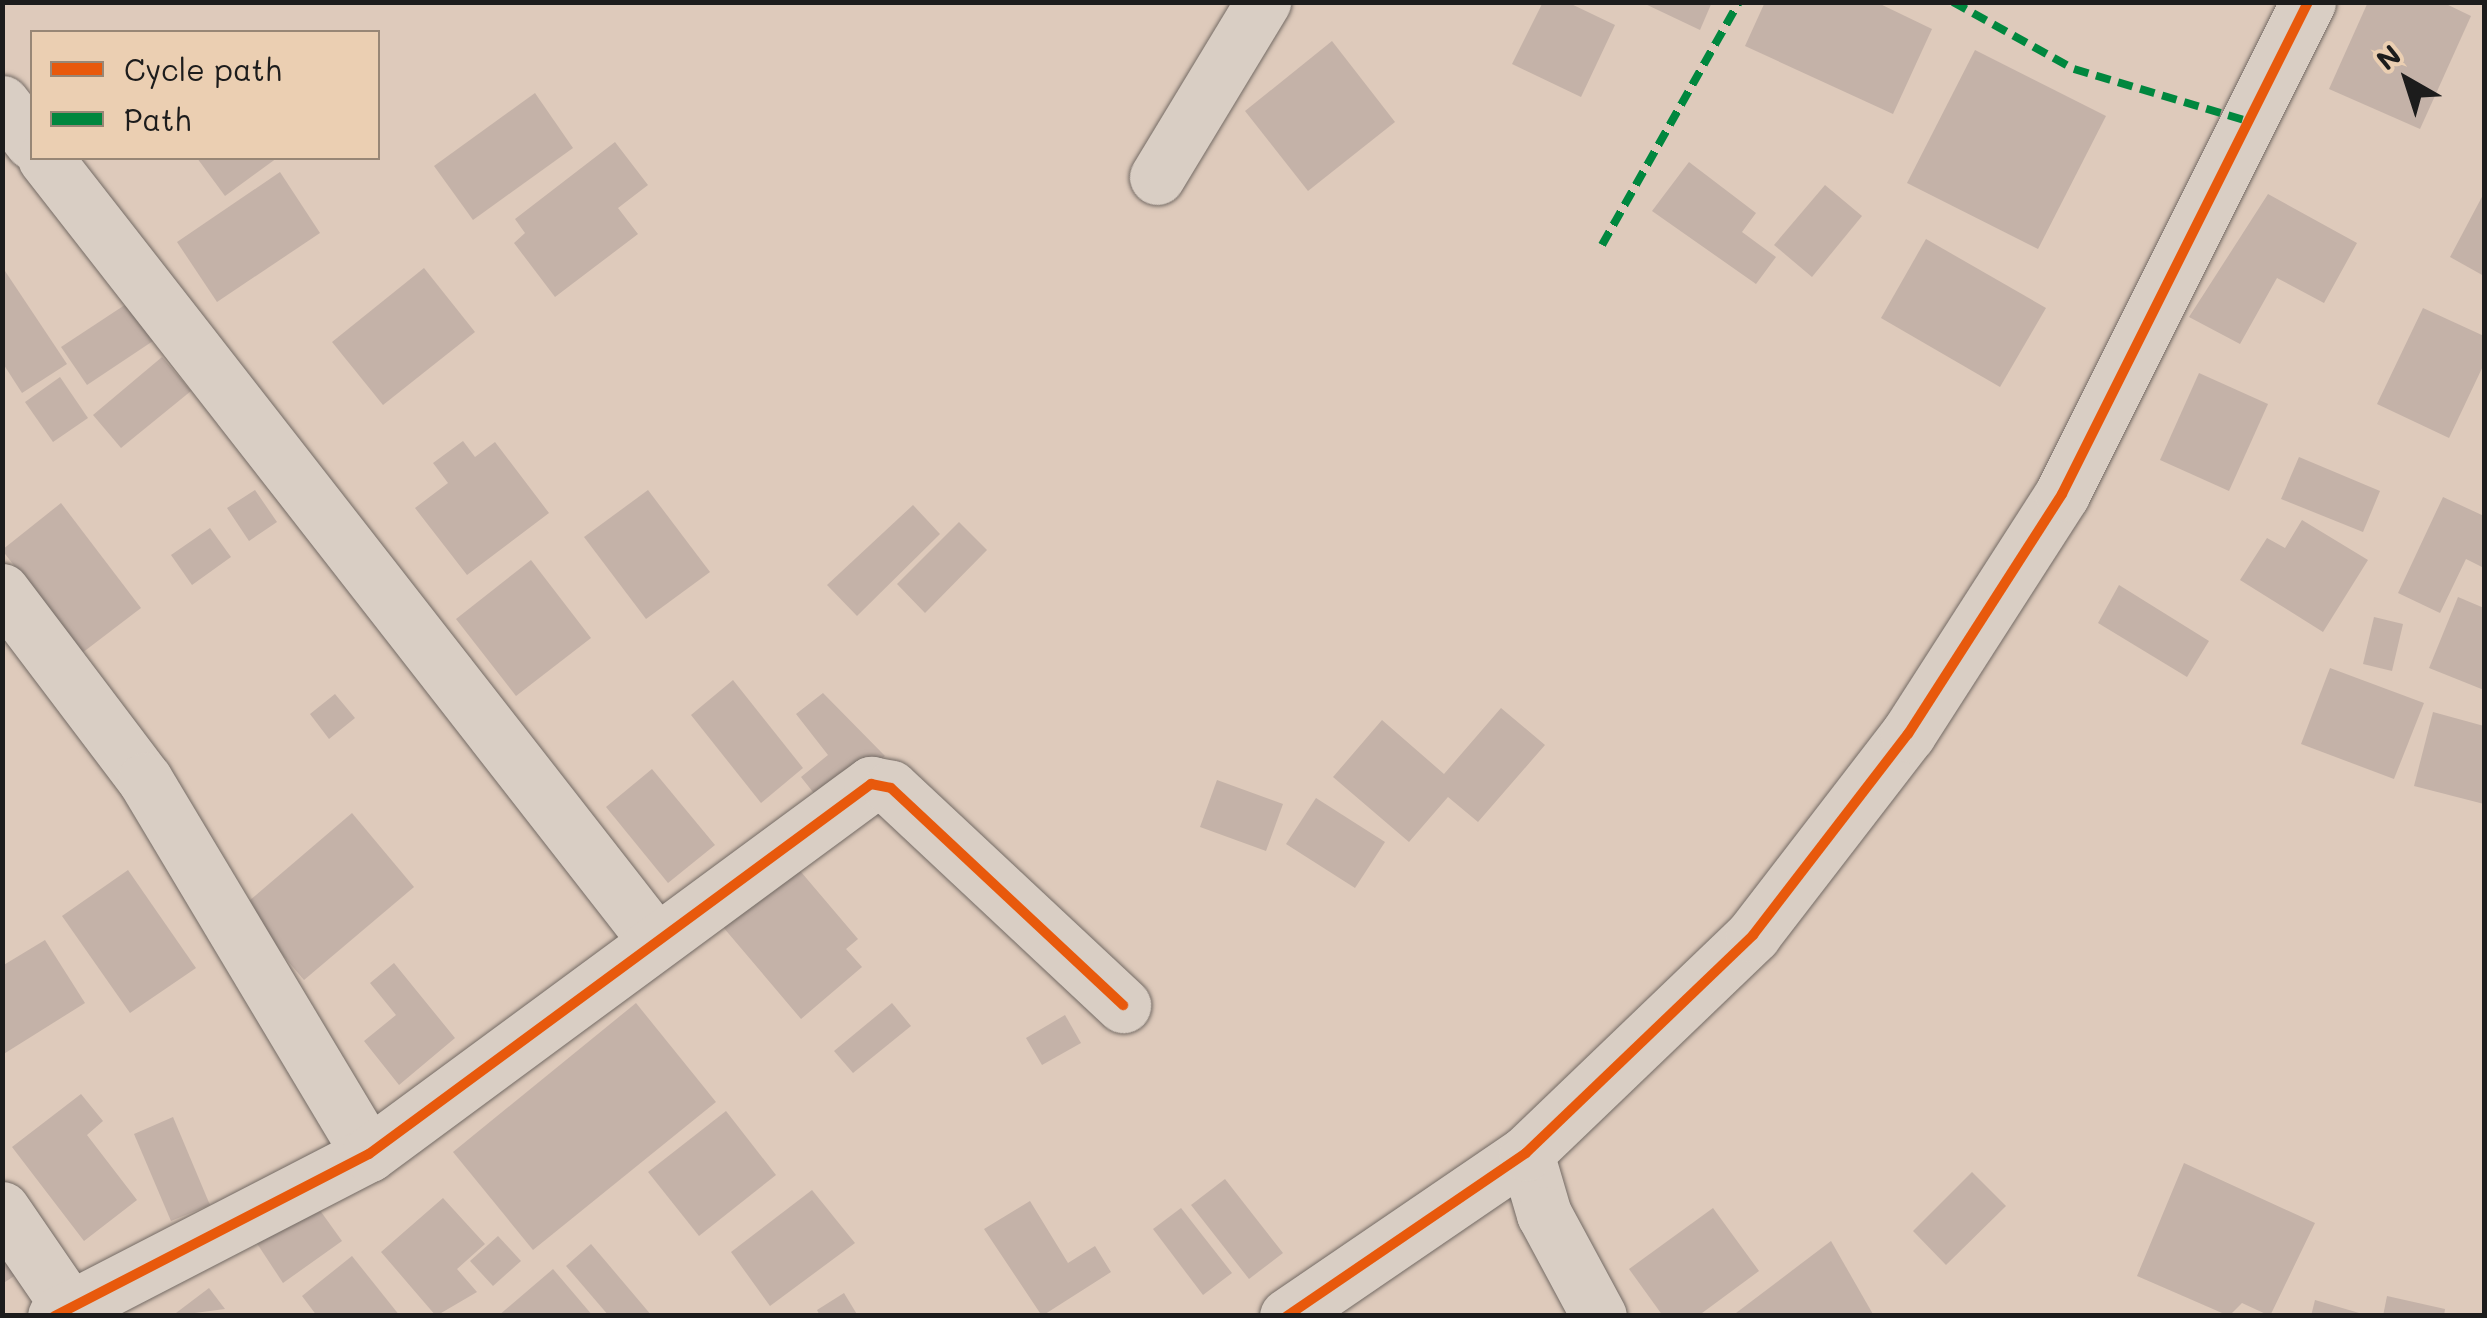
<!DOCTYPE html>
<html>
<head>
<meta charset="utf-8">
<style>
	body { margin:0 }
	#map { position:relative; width:2487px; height:1318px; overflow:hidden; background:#decabb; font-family:Mali,sans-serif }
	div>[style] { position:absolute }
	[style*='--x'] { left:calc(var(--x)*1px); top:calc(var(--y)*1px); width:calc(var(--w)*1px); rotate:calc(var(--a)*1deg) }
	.building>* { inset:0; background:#c4b2a8 }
	.roads { filter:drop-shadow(0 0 2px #736a64) drop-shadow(0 0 2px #736a64) }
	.minor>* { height:55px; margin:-27.5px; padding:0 27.5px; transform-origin:27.5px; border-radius:27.5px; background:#d9cec4 }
	.quiet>* { height:8px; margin-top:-4px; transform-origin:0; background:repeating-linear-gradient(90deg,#00873e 0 15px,transparent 0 23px) }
	.cycleway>* { height:10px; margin:-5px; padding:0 5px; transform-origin:5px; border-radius:5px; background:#e8590c }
	span { translate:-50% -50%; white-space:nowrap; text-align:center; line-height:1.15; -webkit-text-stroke:9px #ebcfb2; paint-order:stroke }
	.frame { position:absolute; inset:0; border:5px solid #1c1c1c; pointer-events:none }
	.legend { position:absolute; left:30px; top:30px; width:350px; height:130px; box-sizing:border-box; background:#ebcfb2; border:2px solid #988776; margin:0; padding:12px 18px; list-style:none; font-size:30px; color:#1c1c1c }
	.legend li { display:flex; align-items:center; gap:20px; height:50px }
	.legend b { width:50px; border:2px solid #988776 }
	.north { position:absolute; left:2357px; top:30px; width:100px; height:100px; -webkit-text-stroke:8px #ebcfb2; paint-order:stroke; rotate:321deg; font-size:28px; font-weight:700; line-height:40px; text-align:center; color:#1c1c1c }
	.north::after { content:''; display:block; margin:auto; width:35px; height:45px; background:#1c1c1c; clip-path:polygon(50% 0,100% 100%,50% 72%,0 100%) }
</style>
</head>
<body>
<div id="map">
	<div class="building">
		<i style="clip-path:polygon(1543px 2px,1567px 2px,1615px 25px,1581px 97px,1512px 64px)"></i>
		<i style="clip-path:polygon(1641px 2px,1712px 2px,1700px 30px)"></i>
		<i style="clip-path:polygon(1765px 2px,1876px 2px,1932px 29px,1893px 114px,1745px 46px)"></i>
		<i style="clip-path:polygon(2368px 2px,2442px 2px,2471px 16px,2420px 129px,2329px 89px)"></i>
		<i style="clip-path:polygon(1332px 41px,1395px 122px,1308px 191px,1245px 111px)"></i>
		<i style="clip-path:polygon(1975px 50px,2106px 116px,2038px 249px,1907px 183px)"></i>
		<i style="clip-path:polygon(535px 93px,573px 148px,473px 220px,434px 166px)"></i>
		<i style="clip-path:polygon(615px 142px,648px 185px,618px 208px,638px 234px,555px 297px,514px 243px,525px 233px,515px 219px)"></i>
		<i style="clip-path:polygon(197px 158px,277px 158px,225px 196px)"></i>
		<i style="clip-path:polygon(1689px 162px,1756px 213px,1742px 232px,1776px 257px,1756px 284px,1652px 211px)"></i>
		<i style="clip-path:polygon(280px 172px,320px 233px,217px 302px,177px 242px)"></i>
		<i style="clip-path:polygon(1825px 185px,1862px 216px,1812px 277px,1774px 245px)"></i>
		<i style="clip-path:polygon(2484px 193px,2484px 276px,2450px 257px)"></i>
		<i style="clip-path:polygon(2268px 194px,2357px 243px,2324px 303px,2277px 278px,2240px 344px,2189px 317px)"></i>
		<i style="clip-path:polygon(1926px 239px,2046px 308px,2000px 387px,1881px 318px)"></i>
		<i style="clip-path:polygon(424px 268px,475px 332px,383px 405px,332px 342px)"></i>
		<i style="clip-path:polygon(5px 271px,67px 364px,22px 393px,2px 362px)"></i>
		<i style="clip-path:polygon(143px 293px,168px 331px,87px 385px,61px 347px)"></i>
		<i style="clip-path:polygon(2423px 308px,2484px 336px,2484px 364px,2449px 438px,2377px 404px)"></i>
		<i style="clip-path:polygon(162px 357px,191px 391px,121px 448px,93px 415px)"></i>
		<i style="clip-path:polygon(2199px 373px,2268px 404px,2229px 491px,2160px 460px)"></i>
		<i style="clip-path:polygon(60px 377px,88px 418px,53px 442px,25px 402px)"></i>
		<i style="clip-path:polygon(463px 441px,475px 457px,495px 442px,549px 513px,467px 575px,415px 508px,448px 483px,433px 463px)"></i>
		<i style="clip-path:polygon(2299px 457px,2380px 491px,2363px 532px,2281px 499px)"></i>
		<i style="clip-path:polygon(255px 490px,277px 522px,249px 541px,227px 508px)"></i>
		<i style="clip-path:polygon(648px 490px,710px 572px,646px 619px,584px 537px)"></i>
		<i style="clip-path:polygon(2443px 497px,2484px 516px,2484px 568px,2466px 559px,2440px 613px,2398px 593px)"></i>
		<i style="clip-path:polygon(61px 503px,141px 608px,82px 653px,2px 550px)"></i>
		<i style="clip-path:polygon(913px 505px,940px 534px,857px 616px,827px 585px)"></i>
		<i style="clip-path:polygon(2302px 520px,2368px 560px,2323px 632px,2240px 580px,2267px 538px,2285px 548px)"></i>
		<i style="clip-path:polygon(959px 522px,987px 550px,925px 613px,897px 584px)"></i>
		<i style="clip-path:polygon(210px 528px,231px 557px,192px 585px,171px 555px)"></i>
		<i style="clip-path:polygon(531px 560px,591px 638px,516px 696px,456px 619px)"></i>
		<i style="clip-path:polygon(2119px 585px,2209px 641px,2187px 677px,2098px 623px)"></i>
		<i style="clip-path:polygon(2458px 597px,2484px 608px,2484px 690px,2429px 668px)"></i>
		<i style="clip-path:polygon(2374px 617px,2403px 624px,2392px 671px,2363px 664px)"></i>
		<i style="clip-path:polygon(2330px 668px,2424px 703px,2394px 779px,2301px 744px)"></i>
		<i style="clip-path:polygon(733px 680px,803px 768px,761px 803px,691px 715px)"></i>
		<i style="clip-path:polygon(823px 693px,885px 756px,824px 806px,801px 777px,828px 755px,796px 714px)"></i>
		<i style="clip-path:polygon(335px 694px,355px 718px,329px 739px,310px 714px)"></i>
		<i style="clip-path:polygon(1501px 708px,1545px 745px,1478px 822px,1448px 797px,1409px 842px,1333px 777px,1382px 720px,1444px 774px)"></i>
		<i style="clip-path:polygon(2433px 712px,2484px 726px,2484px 804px,2414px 786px)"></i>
		<i style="clip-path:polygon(652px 769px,715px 845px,668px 883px,606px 807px)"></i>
		<i style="clip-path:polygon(1217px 780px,1283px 804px,1266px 851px,1200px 827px)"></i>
		<i style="clip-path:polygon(1316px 798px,1385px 842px,1355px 888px,1286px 844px)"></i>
		<i style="clip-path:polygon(352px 813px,414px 887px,304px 980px,242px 907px)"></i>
		<i style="clip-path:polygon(796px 866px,858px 939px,846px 949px,862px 967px,801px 1019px,723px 927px)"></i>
		<i style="clip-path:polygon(128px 870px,196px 968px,130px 1013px,62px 916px)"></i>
		<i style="clip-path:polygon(45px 940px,85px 1003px,2px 1055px,2px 966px)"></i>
		<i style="clip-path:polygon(394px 963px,455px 1038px,399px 1085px,364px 1041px,396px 1015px,370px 983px)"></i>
		<i style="clip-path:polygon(636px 1003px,716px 1102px,533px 1250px,453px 1152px)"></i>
		<i style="clip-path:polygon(892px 1003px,911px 1026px,853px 1073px,834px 1051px)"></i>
		<i style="clip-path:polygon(1065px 1015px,1081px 1043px,1042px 1065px,1026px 1038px)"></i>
		<i style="clip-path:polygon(81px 1094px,103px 1121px,87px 1135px,137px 1200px,84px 1241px,12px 1147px)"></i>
		<i style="clip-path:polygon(726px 1111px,776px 1175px,699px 1236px,648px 1172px)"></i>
		<i style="clip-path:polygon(173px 1117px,210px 1205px,171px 1221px,134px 1134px)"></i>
		<i style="clip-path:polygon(2184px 1163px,2315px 1223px,2270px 1316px,2242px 1303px,2229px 1316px,2137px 1276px)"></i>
		<i style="clip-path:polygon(1972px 1172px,2006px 1206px,1946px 1265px,1913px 1231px)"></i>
		<i style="clip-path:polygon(1225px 1179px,1283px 1253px,1249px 1279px,1191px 1205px)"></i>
		<i style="clip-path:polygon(812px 1190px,855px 1243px,770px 1306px,731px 1252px)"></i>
		<i style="clip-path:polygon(443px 1198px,485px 1244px,457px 1269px,477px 1292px,436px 1316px,381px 1252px)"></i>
		<i style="clip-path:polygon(1030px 1201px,1068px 1263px,1095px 1246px,1111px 1272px,1042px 1316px,984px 1229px)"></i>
		<i style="clip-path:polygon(314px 1202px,342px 1241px,283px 1283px,256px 1242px)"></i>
		<i style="clip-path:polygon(1181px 1208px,1232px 1273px,1203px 1295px,1153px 1229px)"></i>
		<i style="clip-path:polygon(1713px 1208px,1759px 1271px,1698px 1316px,1663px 1316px,1629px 1269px)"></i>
		<i style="clip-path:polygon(498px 1236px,521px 1261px,493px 1286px,470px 1261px)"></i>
		<i style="clip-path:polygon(2px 1237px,25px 1269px,2px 1284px)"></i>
		<i style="clip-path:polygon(1831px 1241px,1874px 1316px,1732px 1316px)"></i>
		<i style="clip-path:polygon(591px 1244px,652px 1316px,609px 1316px,566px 1266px)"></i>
		<i style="clip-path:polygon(352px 1256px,400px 1316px,317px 1316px,302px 1296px)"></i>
		<i style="clip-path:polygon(553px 1269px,593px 1316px,498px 1316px)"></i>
		<i style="clip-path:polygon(209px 1288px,225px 1309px,172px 1316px)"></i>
		<i style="clip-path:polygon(844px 1293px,858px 1316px,820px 1316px,817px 1310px)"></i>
		<i style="clip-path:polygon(2387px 1296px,2445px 1309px,2444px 1316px,2383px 1316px)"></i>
		<i style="clip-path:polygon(2315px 1300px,2366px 1315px,2366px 1316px,2311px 1316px)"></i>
	</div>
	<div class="roads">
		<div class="minor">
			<i style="--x:2;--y:103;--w:49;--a:52.4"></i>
			<i style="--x:45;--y:158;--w:993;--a:52.03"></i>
			<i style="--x:1157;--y:177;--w:205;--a:-58.8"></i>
			<i style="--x:2;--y:591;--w:237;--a:52.9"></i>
			<i style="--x:145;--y:780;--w:436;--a:59.1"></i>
			<i style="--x:1526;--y:1153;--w:64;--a:73.6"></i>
			<i style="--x:1544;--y:1214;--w:116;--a:61.7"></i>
			<i style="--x:2;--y:1209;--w:119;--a:55.6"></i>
			<i style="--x:55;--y:1316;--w:353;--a:-27.3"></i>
			<i style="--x:369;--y:1154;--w:624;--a:-36.39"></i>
			<i style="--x:871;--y:784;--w:20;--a:11"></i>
			<i style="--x:891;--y:788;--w:318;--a:43.1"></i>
			<i style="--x:1287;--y:1316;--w:289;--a:-34.3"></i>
			<i style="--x:1526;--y:1153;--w:315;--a:-43.8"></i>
			<i style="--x:1753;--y:935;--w:254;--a:-52.4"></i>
			<i style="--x:1908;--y:734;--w:285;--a:-57.3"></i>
			<i style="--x:2062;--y:494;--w:550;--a:-63.43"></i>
		</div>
	</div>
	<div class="quiet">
		<i style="--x:1953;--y:2;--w:138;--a:29"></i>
		<i style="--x:2074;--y:69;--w:181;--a:16.7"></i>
		<i style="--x:1602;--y:245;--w:279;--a:-60.6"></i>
	</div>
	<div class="cycleway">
		<i style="--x:55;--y:1316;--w:353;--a:-27.3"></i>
		<i style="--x:369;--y:1154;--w:624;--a:-36.39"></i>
		<i style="--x:871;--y:784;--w:20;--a:11"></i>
		<i style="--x:891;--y:788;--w:318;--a:43.1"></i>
		<i style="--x:1287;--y:1316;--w:289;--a:-34.3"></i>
		<i style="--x:1526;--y:1153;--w:315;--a:-43.8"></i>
		<i style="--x:1753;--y:935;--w:254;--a:-52.4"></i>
		<i style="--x:1908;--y:734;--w:285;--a:-57.3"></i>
		<i style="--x:2062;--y:494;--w:550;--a:-63.43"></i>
	</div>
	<div class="frame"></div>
	<ul class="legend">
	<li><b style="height:12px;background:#e8590c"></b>Cycle path</li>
	<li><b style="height:12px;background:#00873e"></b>Path</li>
	</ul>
	<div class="north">N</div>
</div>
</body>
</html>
